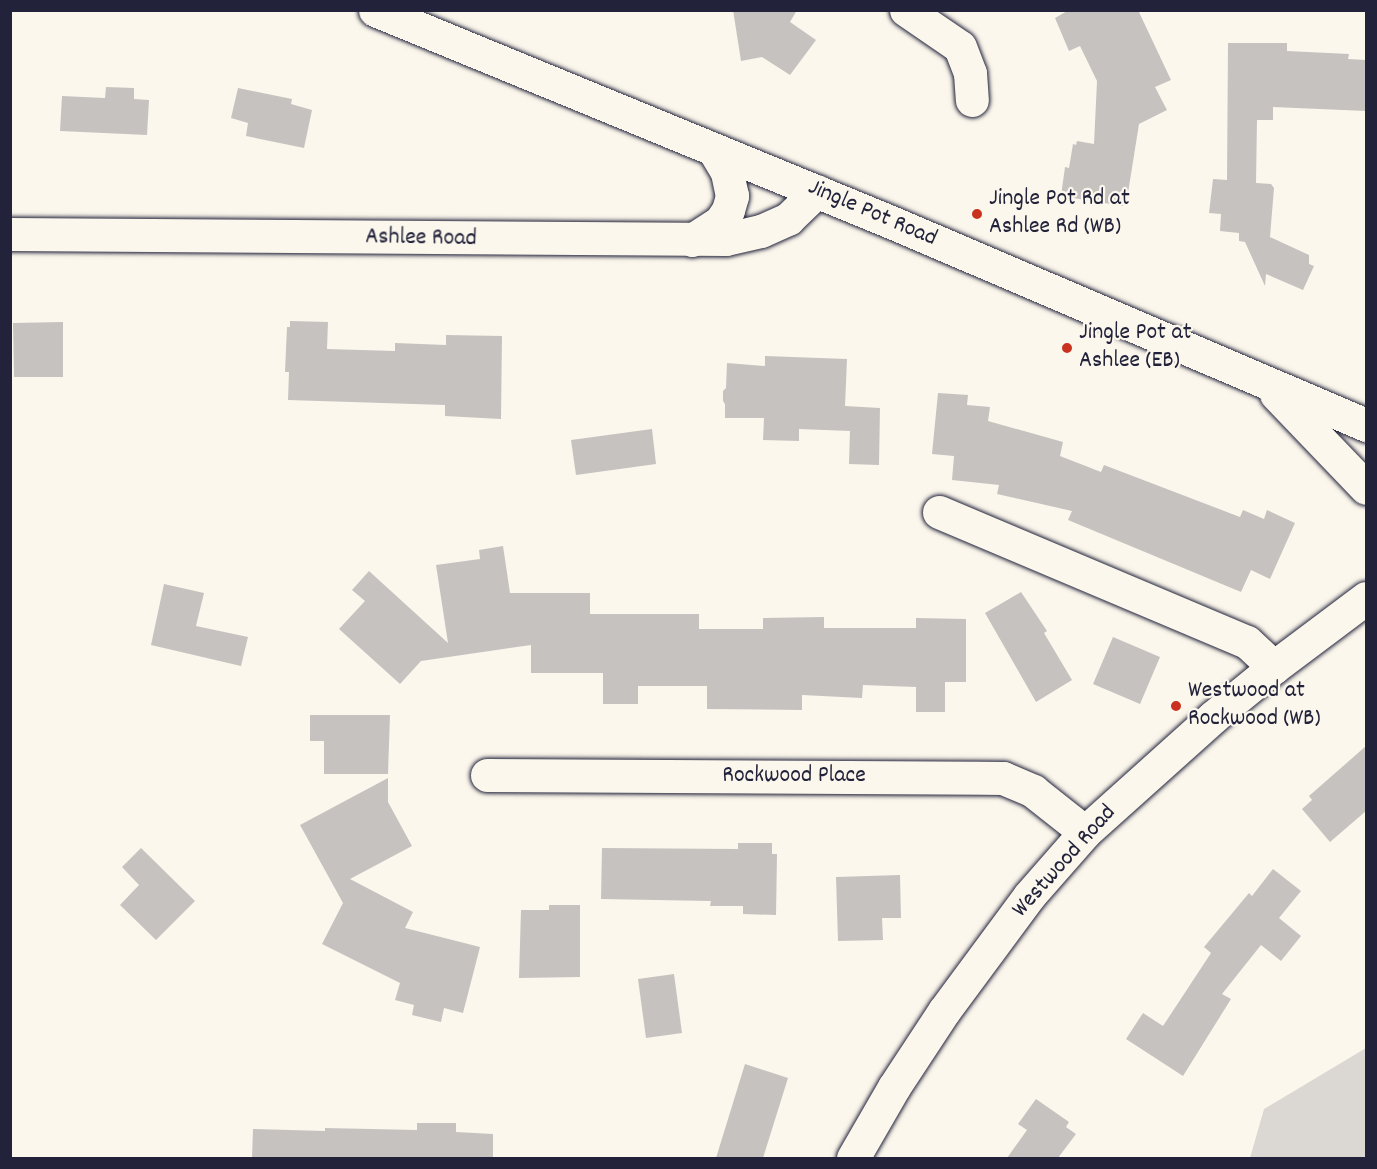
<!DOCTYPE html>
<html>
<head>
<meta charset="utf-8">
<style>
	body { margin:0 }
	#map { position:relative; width:1377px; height:1169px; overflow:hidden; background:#fbf7ec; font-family:Dekko,sans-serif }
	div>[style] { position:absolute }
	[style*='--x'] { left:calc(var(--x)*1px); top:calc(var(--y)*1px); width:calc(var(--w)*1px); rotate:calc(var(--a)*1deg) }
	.green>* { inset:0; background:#dbd8d3 }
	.building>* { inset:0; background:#c6c2c0 }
	.roads { filter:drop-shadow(0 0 2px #22223b) drop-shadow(0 0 2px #22223b) }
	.minor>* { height:33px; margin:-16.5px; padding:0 16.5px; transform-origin:16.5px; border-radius:16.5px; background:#fbf7ec }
	.dots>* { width:16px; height:16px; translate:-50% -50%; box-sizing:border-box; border:3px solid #fbf7ec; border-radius:50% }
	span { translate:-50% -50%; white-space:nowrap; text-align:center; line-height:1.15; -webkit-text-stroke:4.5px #fbf7ec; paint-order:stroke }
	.poi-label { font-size:24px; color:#22223b }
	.left { translate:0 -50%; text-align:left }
	.street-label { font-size:24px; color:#22223b }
	.frame { position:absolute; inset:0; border:12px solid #22223b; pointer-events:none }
</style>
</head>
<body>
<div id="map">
	<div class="green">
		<i style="clip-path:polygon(1366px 1048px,1366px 1158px,1250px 1158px,1264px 1109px)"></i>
	</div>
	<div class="building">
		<i style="clip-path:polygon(733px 10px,797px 10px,790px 22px,816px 40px,790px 75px,762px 57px,741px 61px)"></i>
		<i style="clip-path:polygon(1069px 10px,1138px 10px,1171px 80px,1155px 87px,1167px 110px,1139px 124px,1128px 193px,1125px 192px,1123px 206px,1061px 196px,1065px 167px,1069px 168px,1073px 144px,1076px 145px,1077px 141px,1094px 144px,1097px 81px,1080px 46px,1069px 51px,1055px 18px)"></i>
		<i style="clip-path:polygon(1228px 43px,1287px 43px,1287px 51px,1349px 54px,1348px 59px,1366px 60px,1366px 111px,1273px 107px,1273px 120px,1257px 120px,1256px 183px,1271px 184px,1274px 188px,1270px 237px,1309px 255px,1309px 264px,1314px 266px,1303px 290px,1266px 274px,1265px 286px,1245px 242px,1239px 241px,1239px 233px,1220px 231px,1221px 214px,1209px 213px,1213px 179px,1227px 180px)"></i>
		<i style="clip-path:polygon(106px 87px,134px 88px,134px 99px,149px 100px,147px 135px,60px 131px,62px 96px,105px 98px)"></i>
		<i style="clip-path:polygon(238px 88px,292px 99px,291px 104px,312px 110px,304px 148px,246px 136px,248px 123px,231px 118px)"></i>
		<i style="clip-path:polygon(290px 321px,328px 322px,327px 349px,395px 351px,395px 343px,446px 345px,446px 335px,502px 336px,501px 419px,445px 416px,445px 405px,288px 400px,289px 372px,285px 372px,287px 327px,290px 327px)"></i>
		<i style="clip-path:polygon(63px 322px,63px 377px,14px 377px,13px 323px)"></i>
		<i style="clip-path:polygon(765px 356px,847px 359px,845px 406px,880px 408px,879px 465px,849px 464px,850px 431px,799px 429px,799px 441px,763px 440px,764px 418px,725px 418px,725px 404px,723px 401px,723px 391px,726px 388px,727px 363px,765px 366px)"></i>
		<i style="clip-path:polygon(938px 393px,968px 395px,967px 405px,990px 407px,988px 421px,1063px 442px,1060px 456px,1101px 472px,1104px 465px,1240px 517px,1243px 510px,1264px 519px,1267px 510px,1295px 523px,1270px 579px,1251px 570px,1241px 592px,1068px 520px,1072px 511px,997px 494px,999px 485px,952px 480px,954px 456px,932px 454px)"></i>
		<i style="clip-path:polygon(652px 429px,656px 464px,576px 475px,571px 440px)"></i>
		<i style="clip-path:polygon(503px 546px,510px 593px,590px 593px,590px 614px,699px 614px,699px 629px,763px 629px,763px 618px,824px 617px,824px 628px,916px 628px,916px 618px,966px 619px,966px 682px,945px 682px,945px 712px,916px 712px,916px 687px,863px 685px,862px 698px,802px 695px,802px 710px,707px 709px,707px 686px,638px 686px,638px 704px,603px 704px,603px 673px,531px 673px,531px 645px,421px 661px,400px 684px,339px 629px,365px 601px,352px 590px,369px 571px,448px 643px,436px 565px,480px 559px,479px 550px)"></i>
		<i style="clip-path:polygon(164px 584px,204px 593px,196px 626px,248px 637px,241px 666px,151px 645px)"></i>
		<i style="clip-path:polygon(1021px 592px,1047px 631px,1044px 633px,1072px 680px,1036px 702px,985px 613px)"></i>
		<i style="clip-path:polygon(1113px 637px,1160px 657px,1140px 704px,1093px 684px)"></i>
		<i style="clip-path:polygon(310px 715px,390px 715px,388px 774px,324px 774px,324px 741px,310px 741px)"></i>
		<i style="clip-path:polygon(1366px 746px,1366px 811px,1330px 842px,1302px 809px,1312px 800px,1309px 796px)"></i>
		<i style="clip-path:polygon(388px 778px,388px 802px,412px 846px,350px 879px,413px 912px,405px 928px,480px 947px,463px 1013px,444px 1008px,441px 1022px,412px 1015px,414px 1005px,395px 1000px,400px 983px,322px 944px,343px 903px,300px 825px)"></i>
		<i style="clip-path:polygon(738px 843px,772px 843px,772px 854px,777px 854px,776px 915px,743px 914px,743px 906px,710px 906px,711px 901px,601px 899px,602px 848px,738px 849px)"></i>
		<i style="clip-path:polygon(141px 848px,195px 901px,156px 940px,120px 905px,139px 885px,122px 867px)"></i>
		<i style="clip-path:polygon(1273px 869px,1301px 891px,1279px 918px,1301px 936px,1281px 961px,1261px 945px,1222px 994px,1231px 999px,1183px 1076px,1126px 1039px,1143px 1013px,1163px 1026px,1211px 953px,1204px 947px,1249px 893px,1252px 896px)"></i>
		<i style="clip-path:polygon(900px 875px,901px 918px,882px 918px,883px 940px,838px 941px,836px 877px)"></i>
		<i style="clip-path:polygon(549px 905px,580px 905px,580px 977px,519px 978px,521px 910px,549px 910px)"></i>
		<i style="clip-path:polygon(674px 974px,682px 1033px,646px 1038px,638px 979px)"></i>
		<i style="clip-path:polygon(745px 1064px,788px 1078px,763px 1158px,716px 1158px)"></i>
		<i style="clip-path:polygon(1036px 1099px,1069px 1122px,1066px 1127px,1076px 1134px,1058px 1158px,1007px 1158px,1027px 1130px,1018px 1124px)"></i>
		<i style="clip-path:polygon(417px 1123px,456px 1123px,456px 1132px,493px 1134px,493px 1158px,252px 1158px,253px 1129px,325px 1131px,325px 1128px,417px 1130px)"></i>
	</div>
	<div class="roads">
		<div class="minor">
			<i style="--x:375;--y:10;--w:558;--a:22.34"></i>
			<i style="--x:891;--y:222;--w:517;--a:23.14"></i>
			<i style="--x:906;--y:10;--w:65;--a:34.4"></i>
			<i style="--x:960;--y:47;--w:28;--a:69"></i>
			<i style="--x:970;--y:73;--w:27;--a:86"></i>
			<i style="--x:10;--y:234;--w:716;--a:0.4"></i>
			<i style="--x:726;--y:239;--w:36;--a:-13"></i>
			<i style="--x:761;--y:231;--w:30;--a:-24"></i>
			<i style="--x:788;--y:219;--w:40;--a:-44"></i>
			<i style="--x:692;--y:240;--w:33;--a:-33"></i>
			<i style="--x:720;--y:222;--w:14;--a:-56"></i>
			<i style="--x:728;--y:210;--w:15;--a:-74"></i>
			<i style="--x:732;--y:196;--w:25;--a:-102"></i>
			<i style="--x:727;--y:172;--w:26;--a:-121"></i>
			<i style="--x:1276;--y:394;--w:130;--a:46.2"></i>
			<i style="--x:939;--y:512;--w:334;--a:22.9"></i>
			<i style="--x:1247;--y:642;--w:37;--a:43"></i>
			<i style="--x:487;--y:775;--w:516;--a:0.33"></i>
			<i style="--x:1003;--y:778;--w:33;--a:23"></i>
			<i style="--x:1033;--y:791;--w:66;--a:38.3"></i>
			<i style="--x:853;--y:1158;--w:82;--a:-60"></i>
			<i style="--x:894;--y:1087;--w:91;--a:-56.7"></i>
			<i style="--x:944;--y:1011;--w:143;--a:-53.5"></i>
			<i style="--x:1029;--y:896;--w:85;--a:-48.8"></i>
			<i style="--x:1085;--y:832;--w:172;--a:-41.9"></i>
			<i style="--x:1213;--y:717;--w:79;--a:-39.3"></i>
			<i style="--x:1274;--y:667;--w:115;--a:-36.9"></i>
		</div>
	</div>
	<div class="dots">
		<i style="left:977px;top:214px;background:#c8321e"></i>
		<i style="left:1067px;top:348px;background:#c8321e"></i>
		<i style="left:1176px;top:706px;background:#c8321e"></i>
	</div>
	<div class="poi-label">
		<span class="left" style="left:989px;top:214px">Jingle Pot Rd at<br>Ashlee Rd (WB)</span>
		<span class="left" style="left:1079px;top:348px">Jingle Pot at<br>Ashlee (EB)</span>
		<span class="left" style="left:1188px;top:706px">Westwood at<br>Rockwood (WB)</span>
	</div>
	<div class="street-label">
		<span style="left:872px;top:214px;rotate:23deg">Jingle Pot Road</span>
		<span style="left:421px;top:239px;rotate:1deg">Ashlee Road</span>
		<span style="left:794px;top:777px">Rockwood Place</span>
		<span style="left:1065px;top:862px;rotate:-48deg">Westwood Road</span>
	</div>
	<div class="frame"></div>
</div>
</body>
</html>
